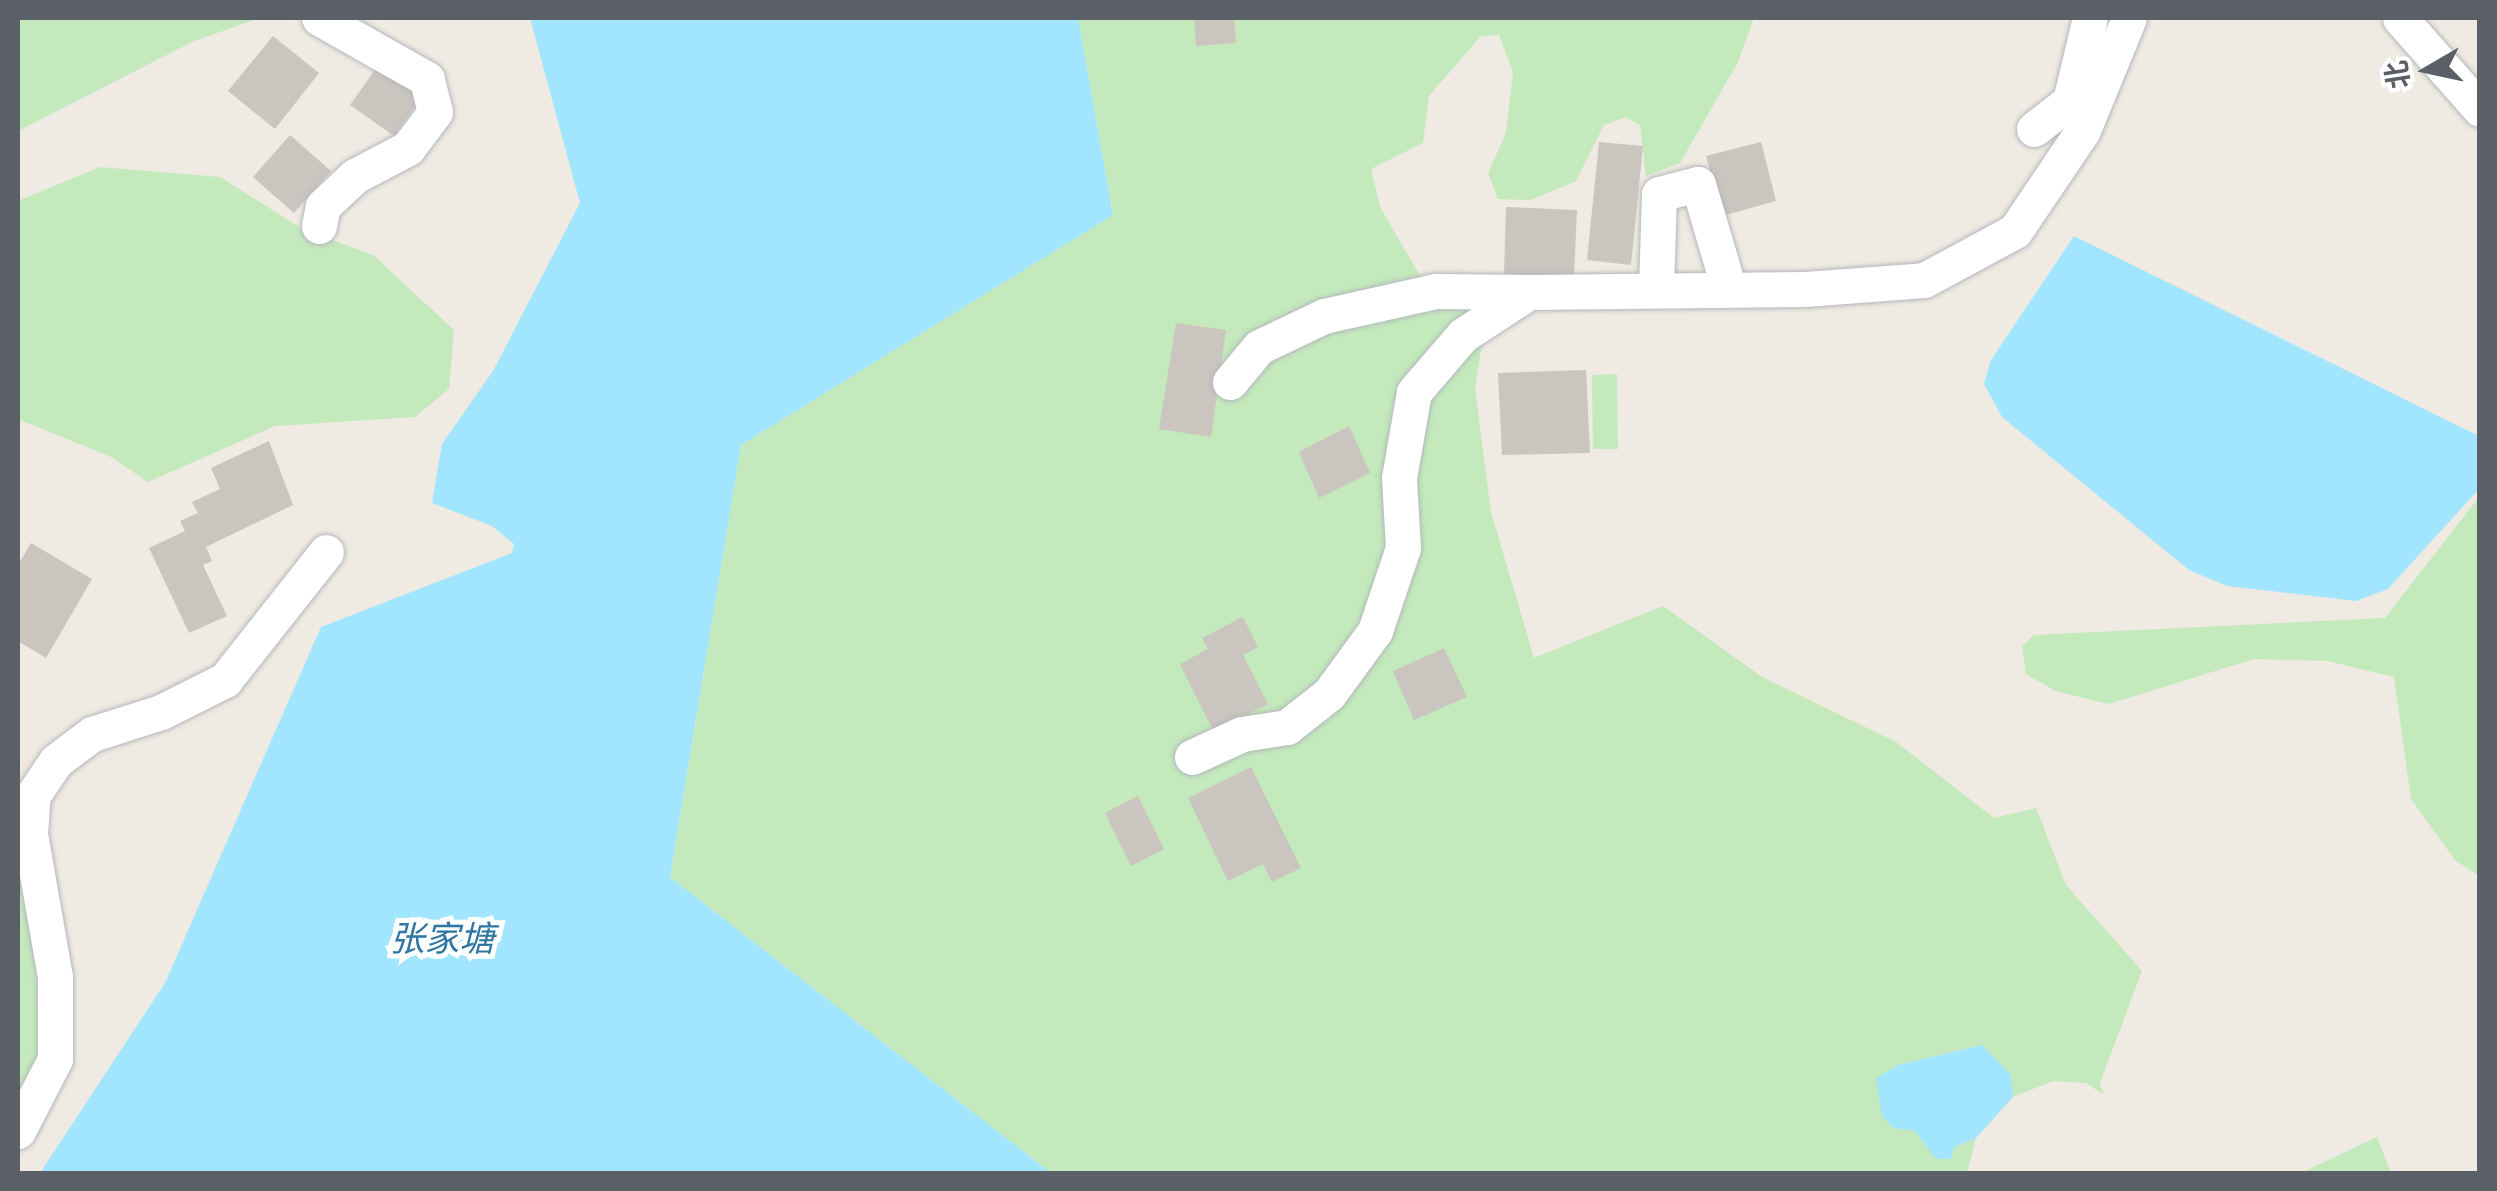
<!DOCTYPE html>
<html>
<head>
<meta charset="utf-8">
<style>
	body { margin:0 }
	#map { position:relative; width:2497px; height:1191px; overflow:hidden; background:#efeae2; font-family:Inter,"Noto Sans SC",sans-serif }
	div>[style] { position:absolute }
	[style*='--x'] { left:calc(var(--x)*1px); top:calc(var(--y)*1px); width:calc(var(--w)*1px); rotate:calc(var(--a)*1deg) }
	.green>* { inset:0; background:#c3e9bc }
	.water>* { inset:0; background:#a2e5ff }
	.building>* { inset:0; background:#cac5bf }
	.roads { filter:drop-shadow(0 0 2px #b3b7bb) drop-shadow(0 0 2px #b3b7bb) }
	.minor>* { height:35px; margin:-17.5px; padding:0 17.5px; transform-origin:17.5px; border-radius:17.5px; background:#fff }
	span { translate:-50% -50%; white-space:nowrap; text-align:center; line-height:1.15; -webkit-text-stroke:10px #fff; paint-order:stroke }
	.water-label { font-size:35px; color:#2e77a0; font-style:italic }
	.frame { position:absolute; inset:0; border:20px solid #5a6065; pointer-events:none }
	.north { position:absolute; left:2377px; top:20px; width:100px; height:100px; -webkit-text-stroke:8px #fff; paint-order:stroke; rotate:261deg; font-size:28px; font-weight:700; line-height:40px; text-align:center; color:#5a6065 }
	.north::after { content:''; display:block; margin:auto; width:35px; height:45px; background:#5a6065; clip-path:polygon(50% 0,100% 100%,50% 72%,0 100%) }
</style>
</head>
<body>
<div id="map">
	<div class="green">
		<i style="clip-path:polygon(18px 18px,260px 18px,194px 41px,18px 131px)"></i>
		<i style="clip-path:polygon(1078px 18px,1754px 18px,1738px 62px,1680px 163px,1646px 176px,1640px 125px,1626px 117px,1604px 125px,1576px 181px,1530px 200px,1498px 199px,1488px 173px,1506px 133px,1513px 72px,1499px 35px,1481px 36px,1429px 96px,1423px 143px,1371px 169px,1380px 207px,1423px 281px,1488px 305px,1475px 389px,1491px 512px,1534px 658px,1663px 606px,1762px 677px,1896px 742px,1994px 818px,2036px 808px,2066px 885px,2142px 971px,2100px 1083px,2104px 1095px,2086px 1083px,2053px 1081px,2013px 1097px,2011px 1075px,1982px 1045px,1898px 1065px,1893px 1128px,1915px 1131px,1931px 1146px,1954px 1147px,1976px 1138px,1967px 1173px,1051px 1173px,670px 877px,741px 445px,1113px 215px)"></i>
		<i style="clip-path:polygon(100px 167px,220px 177px,304px 230px,373px 255px,454px 330px,449px 389px,415px 417px,275px 426px,148px 482px,111px 457px,18px 419px,18px 201px)"></i>
		<i style="clip-path:polygon(1617px 374px,1618px 449px,1593px 449px,1592px 375px)"></i>
		<i style="clip-path:polygon(2479px 497px,2479px 876px,2455px 860px,2411px 799px,2394px 677px,2328px 661px,2254px 659px,2109px 704px,2055px 691px,2026px 674px,2022px 646px,2034px 635px,2385px 618px)"></i>
		<i style="clip-path:polygon(18px 857px,35px 951px,40px 1052px,18px 1092px)"></i>
		<i style="clip-path:polygon(2377px 1137px,2391px 1173px,2301px 1173px)"></i>
	</div>
	<div class="water">
		<i style="clip-path:polygon(530px 18px,1078px 18px,1113px 215px,741px 445px,670px 877px,1051px 1173px,40px 1173px,165px 983px,321px 627px,512px 553px,514px 544px,492px 526px,432px 503px,442px 444px,493px 371px,580px 203px)"></i>
		<i style="clip-path:polygon(2074px 236px,2479px 436px,2479px 489px,2388px 589px,2356px 601px,2227px 586px,2189px 570px,2002px 417px,1984px 384px,1991px 360px)"></i>
		<i style="clip-path:polygon(1982px 1045px,2011px 1075px,2013px 1097px,1976px 1138px,1954px 1147px,1951px 1159px,1936px 1159px,1915px 1131px,1893px 1128px,1882px 1116px,1876px 1078px,1898px 1065px)"></i>
	</div>
	<div class="building">
		<i style="clip-path:polygon(1194px 18px,1234px 18px,1236px 43px,1196px 46px)"></i>
		<i style="clip-path:polygon(273px 36px,319px 73px,275px 129px,228px 91px)"></i>
		<i style="clip-path:polygon(379px 64px,423px 95px,394px 136px,350px 105px)"></i>
		<i style="clip-path:polygon(290px 135px,331px 171px,294px 213px,253px 177px)"></i>
		<i style="clip-path:polygon(1599px 142px,1643px 146px,1631px 265px,1587px 260px)"></i>
		<i style="clip-path:polygon(1761px 142px,1776px 201px,1722px 216px,1706px 156px)"></i>
		<i style="clip-path:polygon(1506px 207px,1577px 210px,1574px 276px,1504px 274px)"></i>
		<i style="clip-path:polygon(1176px 323px,1226px 330px,1211px 437px,1159px 429px)"></i>
		<i style="clip-path:polygon(1586px 370px,1590px 453px,1502px 455px,1498px 373px)"></i>
		<i style="clip-path:polygon(1349px 426px,1370px 473px,1319px 498px,1299px 452px)"></i>
		<i style="clip-path:polygon(269px 441px,293px 505px,206px 547px,212px 561px,203px 565px,227px 616px,189px 633px,149px 548px,185px 531px,180px 521px,198px 513px,192px 502px,220px 489px,211px 468px)"></i>
		<i style="clip-path:polygon(31px 543px,92px 579px,46px 658px,18px 641px,18px 565px)"></i>
		<i style="clip-path:polygon(1243px 617px,1258px 647px,1243px 655px,1268px 704px,1214px 732px,1180px 664px,1208px 649px,1202px 638px)"></i>
		<i style="clip-path:polygon(1444px 648px,1467px 697px,1414px 720px,1393px 671px)"></i>
		<i style="clip-path:polygon(1251px 767px,1301px 868px,1272px 882px,1263px 864px,1228px 881px,1188px 798px)"></i>
		<i style="clip-path:polygon(1138px 796px,1164px 849px,1131px 866px,1105px 813px)"></i>
	</div>
	<div class="roads">
		<div class="minor">
			<i style="--x:2400;--y:18;--w:121;--a:48.7"></i>
			<i style="--x:2034;--y:129;--w:46;--a:-37.9"></i>
			<i style="--x:2070;--y:101;--w:85;--a:-76.5"></i>
			<i style="--x:319;--y:226;--w:20;--a:-79"></i>
			<i style="--x:323;--y:206;--w:44;--a:-43.2"></i>
			<i style="--x:355;--y:176;--w:60;--a:-27.8"></i>
			<i style="--x:408;--y:148;--w:45;--a:-53.1"></i>
			<i style="--x:435;--y:112;--w:34;--a:-104"></i>
			<i style="--x:427;--y:79;--w:124;--a:-150.5"></i>
			<i style="--x:1656;--y:289;--w:95;--a:-88.2"></i>
			<i style="--x:1659;--y:194;--w:40;--a:-14.4"></i>
			<i style="--x:1698;--y:184;--w:109;--a:73.6"></i>
			<i style="--x:1230;--y:382;--w:45;--a:-50.4"></i>
			<i style="--x:1259;--y:347;--w:72;--a:-25.5"></i>
			<i style="--x:1324;--y:316;--w:115;--a:-12.6"></i>
			<i style="--x:1436;--y:291;--w:93;--a:0.6"></i>
			<i style="--x:1192;--y:757;--w:55;--a:-24.7"></i>
			<i style="--x:1242;--y:734;--w:46;--a:-8.8"></i>
			<i style="--x:1287;--y:727;--w:53;--a:-38.2"></i>
			<i style="--x:1329;--y:694;--w:78;--a:-53.9"></i>
			<i style="--x:1375;--y:631;--w:88;--a:-71.4"></i>
			<i style="--x:1403;--y:548;--w:70;--a:-93.3"></i>
			<i style="--x:1399;--y:478;--w:87;--a:-80.1"></i>
			<i style="--x:1414;--y:392;--w:75;--a:-49.3"></i>
			<i style="--x:1463;--y:335;--w:79;--a:-33.1"></i>
			<i style="--x:1529;--y:292;--w:276;--a:-0.6"></i>
			<i style="--x:1805;--y:289;--w:119;--a:-4.3"></i>
			<i style="--x:1924;--y:280;--w:103;--a:-28.3"></i>
			<i style="--x:2015;--y:231;--w:122;--a:-56"></i>
			<i style="--x:2083;--y:130;--w:121;--a:-67.7"></i>
			<i style="--x:18;--y:1131;--w:81;--a:-62.8"></i>
			<i style="--x:55;--y:1059;--w:82;--a:-90"></i>
			<i style="--x:55;--y:977;--w:145;--a:-99.9"></i>
			<i style="--x:30;--y:834;--w:39;--a:-86"></i>
			<i style="--x:33;--y:795;--w:41;--a:-55.9"></i>
			<i style="--x:56;--y:761;--w:45;--a:-36.9"></i>
			<i style="--x:92;--y:734;--w:72;--a:-17.7"></i>
			<i style="--x:161;--y:712;--w:72;--a:-26.6"></i>
			<i style="--x:225;--y:680;--w:163;--a:-51.7"></i>
		</div>
	</div>
	<div class="water-label">
		<span style="left:442px;top:938px">张家塘</span>
	</div>
	<div class="frame"></div>
	<div class="north">北</div>
</div>
</body>
</html>
